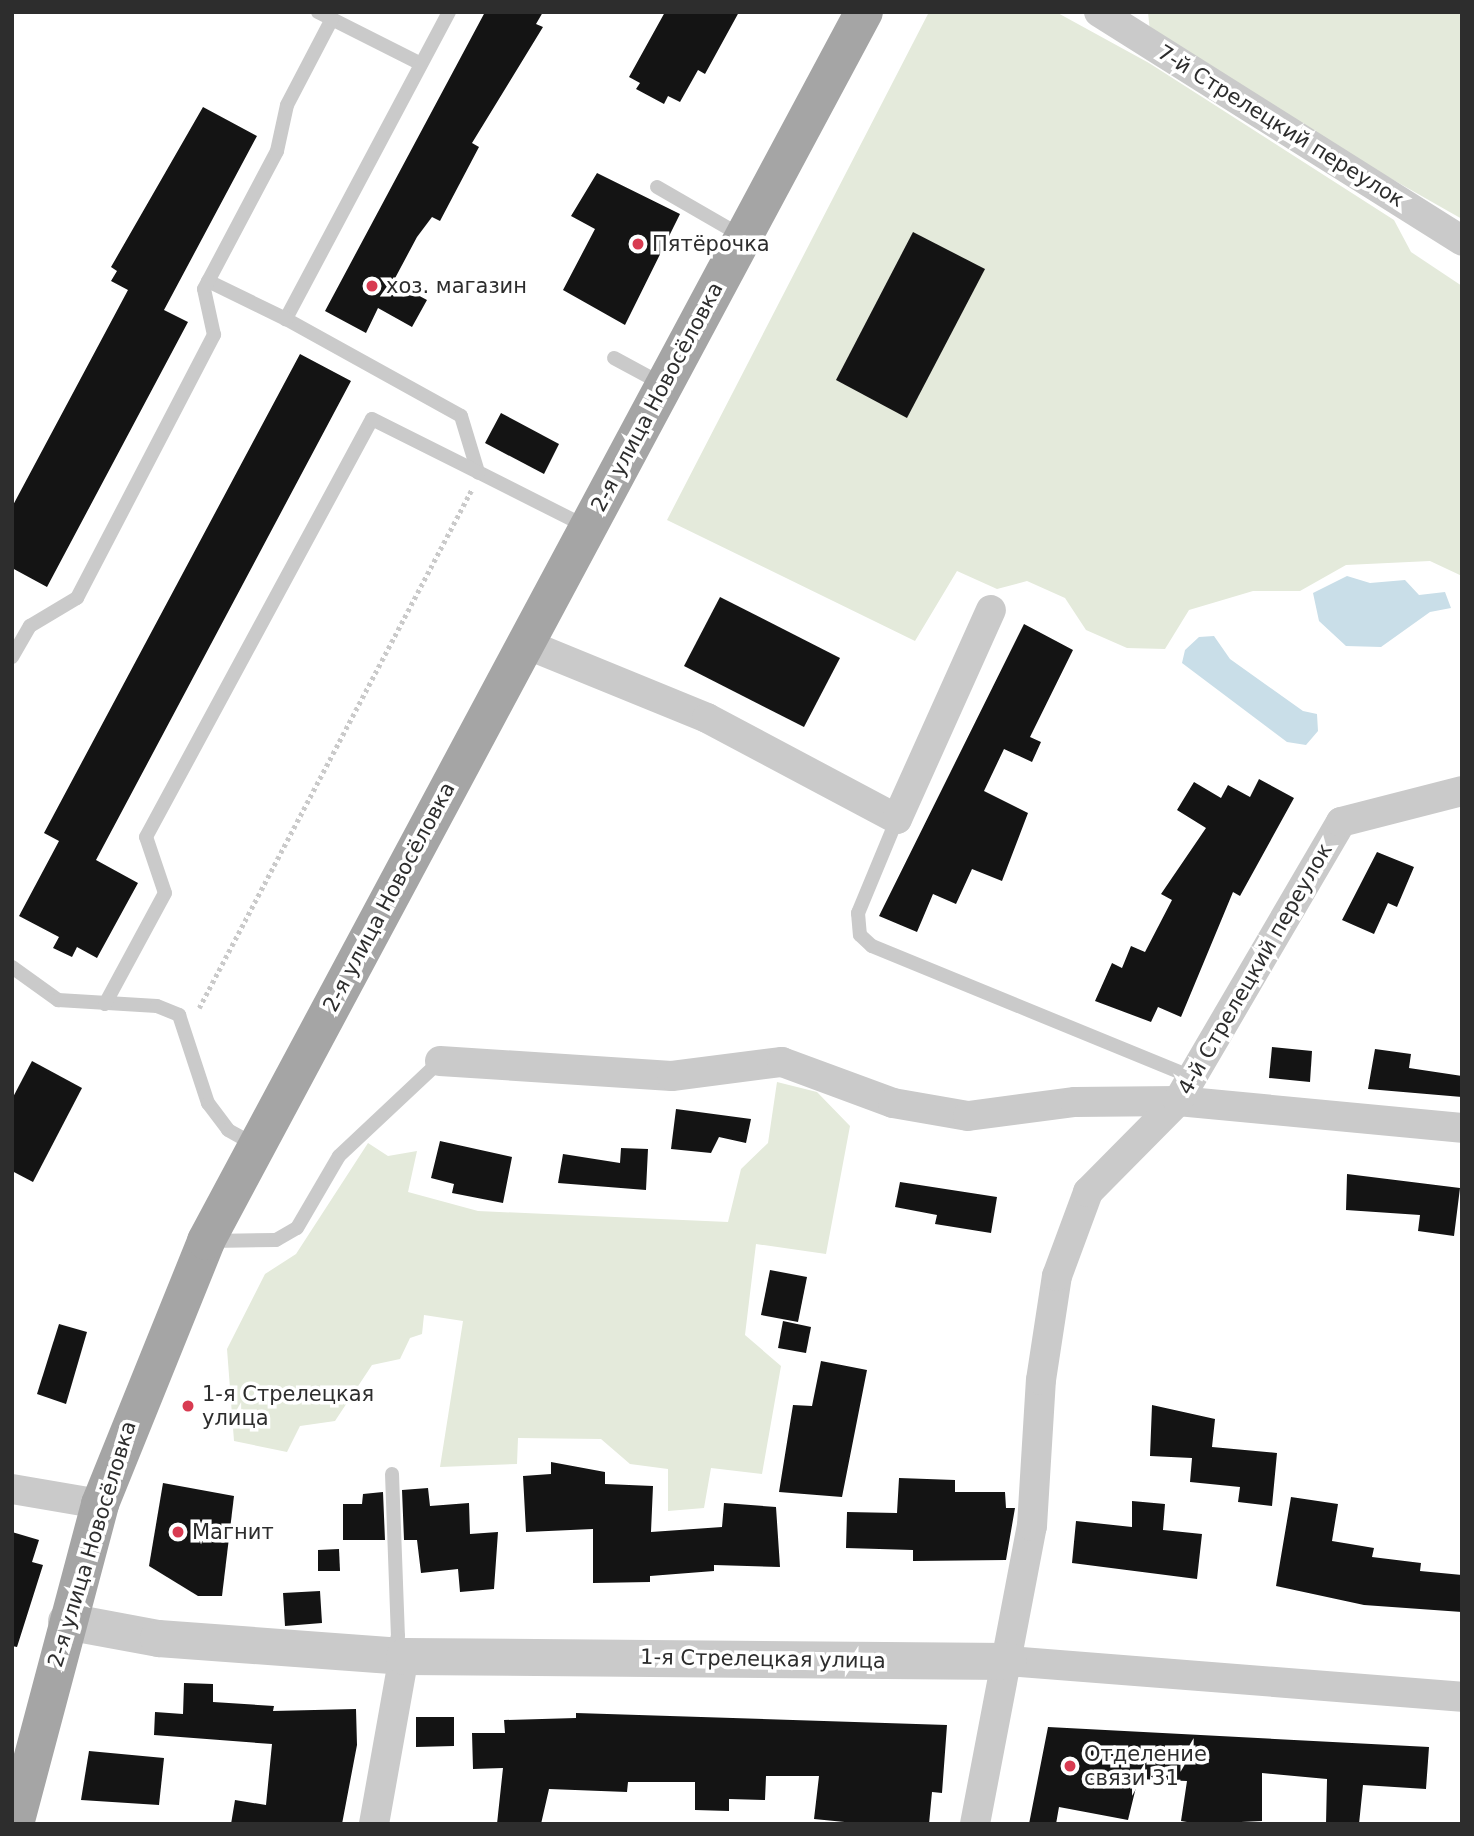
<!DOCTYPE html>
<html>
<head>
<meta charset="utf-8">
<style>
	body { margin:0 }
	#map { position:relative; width:1474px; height:1836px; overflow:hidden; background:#fff; font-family:"DejaVu Sans",sans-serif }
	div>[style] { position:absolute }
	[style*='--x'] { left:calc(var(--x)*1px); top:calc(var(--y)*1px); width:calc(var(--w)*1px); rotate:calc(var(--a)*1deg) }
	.green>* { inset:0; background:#e4eadb }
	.water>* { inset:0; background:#c9dee8 }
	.building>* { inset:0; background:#141414 }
	.path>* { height:4.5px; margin-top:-2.25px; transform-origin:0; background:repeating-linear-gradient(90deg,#cacaca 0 3.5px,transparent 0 7px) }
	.service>* { height:14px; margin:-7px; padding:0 7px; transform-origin:7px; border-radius:7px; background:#cacaca }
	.minor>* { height:30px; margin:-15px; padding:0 15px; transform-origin:15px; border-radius:15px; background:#cacaca }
	.tertiary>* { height:37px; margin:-18.5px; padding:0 18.5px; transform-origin:18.5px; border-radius:18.5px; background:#cacaca }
	.primary>* { height:38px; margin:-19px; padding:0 19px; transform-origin:19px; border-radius:19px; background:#a5a5a5 }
	.dots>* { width:19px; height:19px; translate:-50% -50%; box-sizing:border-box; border:4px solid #fff; border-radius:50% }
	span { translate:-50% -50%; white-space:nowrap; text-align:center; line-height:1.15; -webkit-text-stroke:7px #fff; paint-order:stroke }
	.street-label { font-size:21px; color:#2d2d2d }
	.poi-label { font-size:21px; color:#2d2d2d }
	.left { translate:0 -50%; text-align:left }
	.frame { position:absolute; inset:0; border:14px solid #2d2d2d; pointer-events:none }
</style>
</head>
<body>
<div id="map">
	<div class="green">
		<i style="clip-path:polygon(929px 12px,1056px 12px,1149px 63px,1394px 220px,1411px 252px,1462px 286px,1462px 576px,1430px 561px,1346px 565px,1300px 591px,1253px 591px,1189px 610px,1165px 649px,1127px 648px,1086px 630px,1065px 598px,1027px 581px,997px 589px,957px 571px,915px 641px,667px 520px)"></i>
		<i style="clip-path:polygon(1148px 12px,1462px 12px,1462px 219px,1151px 42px)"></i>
		<i style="clip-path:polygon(777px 1082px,817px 1092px,850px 1126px,826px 1254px,756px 1244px,745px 1335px,781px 1366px,762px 1474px,711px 1468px,704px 1508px,668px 1511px,668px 1469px,630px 1464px,601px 1439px,518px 1438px,517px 1464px,440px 1467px,463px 1321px,424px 1315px,422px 1334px,410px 1338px,400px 1359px,372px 1365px,335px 1421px,300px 1426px,287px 1452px,234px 1441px,227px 1349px,265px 1274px,296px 1254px,368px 1143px,388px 1156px,417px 1151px,408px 1192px,478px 1211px,728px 1222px,741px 1169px,768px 1143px)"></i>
	</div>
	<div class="water">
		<i style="clip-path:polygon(1347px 576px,1370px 583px,1405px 580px,1419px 595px,1445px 592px,1451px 608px,1430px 612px,1381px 647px,1346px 646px,1319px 621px,1313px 593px)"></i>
		<i style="clip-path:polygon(1214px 636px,1230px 659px,1303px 711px,1317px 714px,1318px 731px,1306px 745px,1287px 742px,1182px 663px,1185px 650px,1199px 637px)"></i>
	</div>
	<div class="building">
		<i style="clip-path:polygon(485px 12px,543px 12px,536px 24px,543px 27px,472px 143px,479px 147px,440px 221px,432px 217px,417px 237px,393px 282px,427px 300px,412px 327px,378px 308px,366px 333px,325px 311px)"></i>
		<i style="clip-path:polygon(665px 12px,739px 12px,705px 74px,698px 70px,680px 102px,668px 96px,664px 104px,636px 89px,640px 83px,629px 77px)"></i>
		<i style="clip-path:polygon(203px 107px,257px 136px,164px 310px,188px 322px,47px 587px,12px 568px,12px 507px,128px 290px,111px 281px,117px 271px,111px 267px)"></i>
		<i style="clip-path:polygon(597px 173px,680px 214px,625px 325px,563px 290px,595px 229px,571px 216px)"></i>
		<i style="clip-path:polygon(913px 232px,985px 269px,907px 418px,836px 380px)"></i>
		<i style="clip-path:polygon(300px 354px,351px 381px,96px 860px,138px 883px,97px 958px,77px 947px,72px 957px,53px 948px,59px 937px,19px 916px,59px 841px,44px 833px)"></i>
		<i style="clip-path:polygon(501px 413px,559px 444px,544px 474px,485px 443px)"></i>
		<i style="clip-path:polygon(720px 597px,840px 658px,804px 727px,684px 666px)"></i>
		<i style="clip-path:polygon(1024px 624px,1073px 650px,1030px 737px,1041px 742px,1032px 762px,1004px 749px,984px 791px,1028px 813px,1002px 881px,972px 869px,956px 904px,933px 894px,917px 932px,879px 916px)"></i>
		<i style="clip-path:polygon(1259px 779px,1294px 798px,1240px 896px,1233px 892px,1181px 1017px,1158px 1007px,1151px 1022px,1095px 1001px,1112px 963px,1122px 968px,1131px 946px,1145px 952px,1172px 900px,1161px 894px,1206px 828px,1177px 810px,1194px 782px,1221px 798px,1228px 785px,1250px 797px)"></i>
		<i style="clip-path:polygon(1377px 852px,1414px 867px,1397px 907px,1388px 903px,1374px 934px,1342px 920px)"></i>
		<i style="clip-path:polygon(1272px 1047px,1312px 1051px,1310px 1082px,1269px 1078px)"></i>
		<i style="clip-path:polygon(1375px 1049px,1411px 1054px,1409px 1068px,1462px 1076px,1462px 1097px,1368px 1089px)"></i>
		<i style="clip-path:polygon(32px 1061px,82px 1088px,33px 1182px,12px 1171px,12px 1099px)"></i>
		<i style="clip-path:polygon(676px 1109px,751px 1119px,746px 1143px,719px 1137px,711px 1153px,671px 1149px)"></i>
		<i style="clip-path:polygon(440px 1141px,512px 1157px,503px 1203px,452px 1193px,454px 1184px,431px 1178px)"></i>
		<i style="clip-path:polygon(621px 1148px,648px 1149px,646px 1190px,558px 1183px,563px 1154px,620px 1163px)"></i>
		<i style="clip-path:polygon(1347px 1174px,1460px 1188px,1454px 1236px,1418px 1231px,1420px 1215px,1346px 1210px)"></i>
		<i style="clip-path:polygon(900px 1182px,997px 1197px,991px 1233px,935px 1224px,937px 1215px,895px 1207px)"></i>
		<i style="clip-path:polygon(770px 1270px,807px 1277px,798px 1322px,761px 1315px)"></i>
		<i style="clip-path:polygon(783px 1321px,811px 1327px,806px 1353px,778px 1348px)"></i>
		<i style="clip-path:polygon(59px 1324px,87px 1332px,66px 1404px,37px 1394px)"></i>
		<i style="clip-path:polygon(821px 1361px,867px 1370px,842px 1497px,779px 1492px,793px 1405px,812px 1406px)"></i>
		<i style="clip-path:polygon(1152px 1405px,1215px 1419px,1212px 1447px,1277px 1453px,1272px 1506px,1238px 1502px,1240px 1487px,1190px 1482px,1192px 1458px,1150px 1456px)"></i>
		<i style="clip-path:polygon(551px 1462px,605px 1472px,605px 1484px,653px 1486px,651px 1532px,722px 1527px,724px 1503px,776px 1507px,780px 1567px,714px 1565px,714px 1571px,650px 1576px,650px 1582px,593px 1583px,593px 1529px,526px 1532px,523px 1476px,551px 1474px)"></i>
		<i style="clip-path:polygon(899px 1478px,955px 1480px,955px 1492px,1005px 1492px,1006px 1508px,1015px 1508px,1006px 1560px,913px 1561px,913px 1550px,846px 1548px,847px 1512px,897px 1513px)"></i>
		<i style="clip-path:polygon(163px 1483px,234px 1496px,222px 1596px,198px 1596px,149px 1566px)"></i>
		<i style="clip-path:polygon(428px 1488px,430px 1506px,469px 1503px,470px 1534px,498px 1532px,494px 1589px,460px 1592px,458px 1569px,421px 1573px,417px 1540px,404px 1540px,402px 1490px)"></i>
		<i style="clip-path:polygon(383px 1492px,385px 1540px,343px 1540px,343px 1504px,362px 1504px,363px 1494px)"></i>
		<i style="clip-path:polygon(1291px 1497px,1338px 1504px,1332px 1541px,1374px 1548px,1372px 1557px,1421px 1563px,1420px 1571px,1462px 1575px,1462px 1612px,1364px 1605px,1276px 1586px)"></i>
		<i style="clip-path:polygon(1132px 1501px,1165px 1504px,1163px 1530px,1202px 1534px,1197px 1579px,1072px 1563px,1076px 1521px,1132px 1527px)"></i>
		<i style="clip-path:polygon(12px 1532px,39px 1540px,32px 1562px,43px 1565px,17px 1647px,12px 1646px)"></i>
		<i style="clip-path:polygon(339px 1549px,340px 1571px,318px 1571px,318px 1550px)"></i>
		<i style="clip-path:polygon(320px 1591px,322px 1623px,285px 1626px,283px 1593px)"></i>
		<i style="clip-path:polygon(184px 1683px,213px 1684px,213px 1702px,274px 1706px,273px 1711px,356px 1709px,357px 1745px,342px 1824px,231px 1824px,235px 1800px,266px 1805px,272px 1744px,154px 1735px,155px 1712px,183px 1714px)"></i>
		<i style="clip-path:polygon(576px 1713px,947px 1725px,942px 1793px,932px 1792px,929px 1824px,865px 1824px,814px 1819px,819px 1776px,766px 1776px,765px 1800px,729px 1799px,729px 1811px,695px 1810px,695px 1782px,628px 1782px,627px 1792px,549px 1789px,541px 1824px,497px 1824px,503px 1768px,473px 1769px,472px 1733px,505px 1733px,504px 1720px,576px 1718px)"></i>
		<i style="clip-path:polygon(416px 1717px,454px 1717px,454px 1746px,416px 1747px)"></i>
		<i style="clip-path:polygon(1048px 1727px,1429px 1747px,1426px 1789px,1363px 1785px,1359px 1824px,1326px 1824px,1327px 1779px,1262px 1773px,1262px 1821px,1199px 1824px,1181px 1821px,1187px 1781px,1138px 1779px,1128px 1820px,1059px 1807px,1056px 1824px,1029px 1824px)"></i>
		<i style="clip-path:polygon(89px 1751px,164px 1758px,159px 1805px,81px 1800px)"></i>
	</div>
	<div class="path">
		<i style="--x:199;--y:1008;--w:586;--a:-62.26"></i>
	</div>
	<div class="service">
		<i style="--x:318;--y:12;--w:115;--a:26.8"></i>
		<i style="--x:449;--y:12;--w:348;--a:118"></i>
		<i style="--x:286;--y:319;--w:200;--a:29"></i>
		<i style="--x:461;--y:416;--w:59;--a:73.1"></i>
		<i style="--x:478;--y:472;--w:120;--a:26.8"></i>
		<i style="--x:657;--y:187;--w:98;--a:30"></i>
		<i style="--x:208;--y:281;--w:87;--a:26"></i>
		<i style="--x:614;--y:358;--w:55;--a:28.4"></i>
		<i style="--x:12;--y:657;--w:36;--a:-60"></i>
		<i style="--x:30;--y:626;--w:55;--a:-30.8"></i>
		<i style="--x:77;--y:598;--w:297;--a:-62.5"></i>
		<i style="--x:214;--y:335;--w:47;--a:-102.3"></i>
		<i style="--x:204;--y:289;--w:156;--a:-62.1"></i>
		<i style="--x:277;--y:151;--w:47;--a:-77.7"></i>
		<i style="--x:287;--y:105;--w:97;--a:-62.4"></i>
		<i style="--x:897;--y:819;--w:102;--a:112.5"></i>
		<i style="--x:858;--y:913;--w:22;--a:85"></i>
		<i style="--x:860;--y:935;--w:16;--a:43"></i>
		<i style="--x:872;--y:946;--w:346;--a:22.3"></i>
		<i style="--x:12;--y:967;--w:57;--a:35.7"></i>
		<i style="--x:58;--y:1000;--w:99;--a:3.5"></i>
		<i style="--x:157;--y:1006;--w:24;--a:22"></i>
		<i style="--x:179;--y:1015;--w:93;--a:71.8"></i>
		<i style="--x:208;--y:1103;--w:34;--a:53"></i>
		<i style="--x:228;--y:1130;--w:31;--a:29"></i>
		<i style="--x:105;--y:1004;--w:126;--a:-61.6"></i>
		<i style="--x:165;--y:893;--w:59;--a:-108.7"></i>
		<i style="--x:146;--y:837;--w:475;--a:-61.6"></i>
		<i style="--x:372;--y:419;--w:119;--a:26.6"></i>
		<i style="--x:211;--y:1241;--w:65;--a:-0.9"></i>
		<i style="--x:276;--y:1240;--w:24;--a:-30"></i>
		<i style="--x:297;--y:1228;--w:83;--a:-59.7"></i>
		<i style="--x:339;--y:1156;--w:139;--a:-43.2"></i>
		<i style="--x:392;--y:1474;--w:162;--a:87.9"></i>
		<i style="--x:398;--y:1636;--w:19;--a:106"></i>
	</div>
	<div class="minor">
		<i style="--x:1099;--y:12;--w:429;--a:32.2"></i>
		<i style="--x:526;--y:644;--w:196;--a:22.2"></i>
		<i style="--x:707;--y:718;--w:215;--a:28"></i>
		<i style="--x:897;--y:819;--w:229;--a:-65.8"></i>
		<i style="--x:440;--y:1061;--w:232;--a:3.7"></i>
		<i style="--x:672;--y:1076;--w:111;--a:-7.3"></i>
		<i style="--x:782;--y:1062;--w:118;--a:20.3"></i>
		<i style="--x:893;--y:1103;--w:76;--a:9.8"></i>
		<i style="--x:968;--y:1116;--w:108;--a:-7.5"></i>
		<i style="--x:1075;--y:1102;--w:103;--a:-0.6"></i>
		<i style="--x:1178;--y:1101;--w:285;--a:5.4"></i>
		<i style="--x:12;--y:1489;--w:89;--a:9.7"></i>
		<i style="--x:1008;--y:1661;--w:455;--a:4.5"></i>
		<i style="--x:374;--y:1824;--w:171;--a:-79.9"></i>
		<i style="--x:975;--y:1824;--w:303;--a:-79.2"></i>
		<i style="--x:1032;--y:1526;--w:146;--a:-86.5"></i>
		<i style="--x:1041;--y:1380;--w:105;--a:-81.3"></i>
		<i style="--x:1057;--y:1276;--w:90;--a:-69.7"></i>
		<i style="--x:1088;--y:1192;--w:128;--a:-45.3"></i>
		<i style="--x:1178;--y:1101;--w:323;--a:-59.7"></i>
		<i style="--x:1341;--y:822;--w:125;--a:-14.4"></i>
	</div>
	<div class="tertiary">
		<i style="--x:66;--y:1621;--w:94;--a:10.5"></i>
		<i style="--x:158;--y:1638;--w:247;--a:4.2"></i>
		<i style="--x:404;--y:1656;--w:604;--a:0.47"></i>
	</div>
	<div class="primary">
		<i style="--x:15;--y:1824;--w:331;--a:-75.1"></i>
		<i style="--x:100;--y:1504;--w:284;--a:-68"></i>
		<i style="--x:206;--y:1241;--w:1394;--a:-61.84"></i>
	</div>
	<div class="dots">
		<i style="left:638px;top:244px;background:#d83b51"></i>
		<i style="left:372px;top:286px;background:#d83b51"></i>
		<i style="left:188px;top:1406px;background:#d83b51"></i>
		<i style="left:178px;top:1532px;background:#d83b51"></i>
		<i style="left:1070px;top:1766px;background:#d83b51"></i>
	</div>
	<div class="street-label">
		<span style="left:1281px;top:126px;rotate:32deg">7-й Стрелецкий переулок</span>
		<span style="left:657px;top:397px;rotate:-62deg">2-я улица Новосёловка</span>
		<span style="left:389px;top:897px;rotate:-62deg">2-я улица Новосёловка</span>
		<span style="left:1255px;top:969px;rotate:-60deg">4-й Стрелецкий переулок</span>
		<span style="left:92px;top:1544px;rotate:-73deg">2-я улица Новосёловка</span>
		<span style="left:763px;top:1659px;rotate:1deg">1-я Стрелецкая улица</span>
	</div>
	<div class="poi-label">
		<span class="left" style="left:652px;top:244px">Пятёрочка</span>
		<span class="left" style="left:386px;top:286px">хоз. магазин</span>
		<span class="left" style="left:202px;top:1406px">1-я Стрелецкая<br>улица</span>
		<span class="left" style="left:192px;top:1532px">Магнит</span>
		<span class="left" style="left:1084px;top:1766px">Отделение<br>связи 31</span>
	</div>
	<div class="frame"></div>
</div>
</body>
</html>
